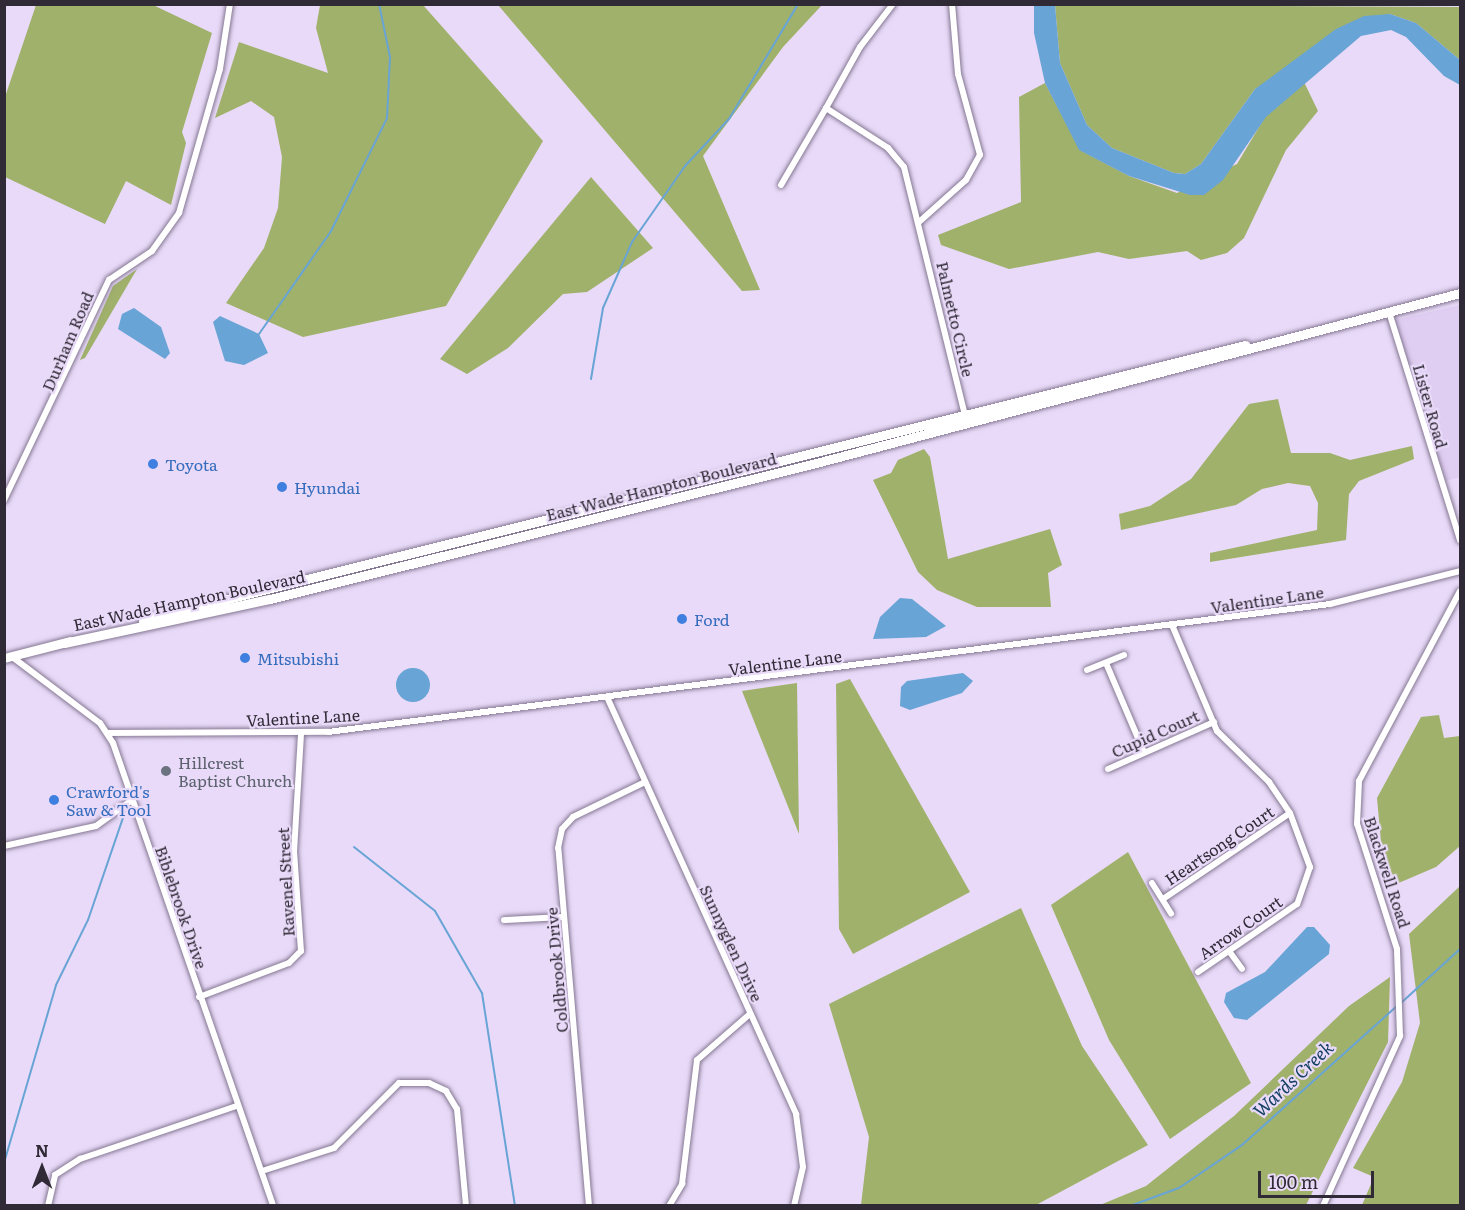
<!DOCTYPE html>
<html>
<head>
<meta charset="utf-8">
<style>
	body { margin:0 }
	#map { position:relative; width:1465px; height:1210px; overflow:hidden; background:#e8daf8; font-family:Literata,serif }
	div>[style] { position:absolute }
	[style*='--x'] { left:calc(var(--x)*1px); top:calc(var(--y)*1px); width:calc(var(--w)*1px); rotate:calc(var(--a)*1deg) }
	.built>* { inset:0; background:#dfcdf2 }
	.forest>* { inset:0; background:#a0b16b }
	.water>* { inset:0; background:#68a4d5 }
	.round { border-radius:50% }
	.stream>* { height:2px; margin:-1px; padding:0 1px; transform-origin:1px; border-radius:1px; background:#68a4d5 }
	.roads { filter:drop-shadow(0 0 2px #857893) drop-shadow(0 0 2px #857893) }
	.street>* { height:6px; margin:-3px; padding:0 3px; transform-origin:3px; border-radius:3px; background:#fff }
	.primary>* { height:9px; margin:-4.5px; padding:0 4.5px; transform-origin:4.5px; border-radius:4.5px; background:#fff }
	.dots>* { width:16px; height:16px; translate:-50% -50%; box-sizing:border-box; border:3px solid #e8daf8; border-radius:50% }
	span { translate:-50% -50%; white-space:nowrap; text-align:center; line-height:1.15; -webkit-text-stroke:4.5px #e8daf8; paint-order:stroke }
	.street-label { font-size:16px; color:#302a36 }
	.shop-label { font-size:16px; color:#366cbe }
	.left { translate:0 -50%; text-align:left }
	.worship-label { font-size:16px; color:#5b616d }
	.water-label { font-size:18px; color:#144162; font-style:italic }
	.frame { position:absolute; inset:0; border:6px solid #302a36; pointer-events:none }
	.north { position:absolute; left:12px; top:1138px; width:60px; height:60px; -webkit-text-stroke:4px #e8daf8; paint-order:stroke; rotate:0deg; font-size:16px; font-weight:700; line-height:24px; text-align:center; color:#302a36 }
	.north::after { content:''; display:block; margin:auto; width:21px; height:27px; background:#302a36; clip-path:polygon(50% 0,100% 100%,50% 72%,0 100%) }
	.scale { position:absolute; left:1258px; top:1171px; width:116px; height:27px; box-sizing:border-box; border:3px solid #302a36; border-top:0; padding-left:8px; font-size:18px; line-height:21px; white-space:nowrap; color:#302a36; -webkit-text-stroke:4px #e8daf8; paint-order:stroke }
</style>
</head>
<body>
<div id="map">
	<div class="built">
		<i style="clip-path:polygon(1460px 305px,1460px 477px,1446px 481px,1395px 320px)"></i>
	</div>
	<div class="forest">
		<i style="clip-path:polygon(36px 5px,153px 5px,212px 33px,182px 132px,186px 143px,171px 205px,126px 181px,105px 224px,5px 177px,5px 97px)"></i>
		<i style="clip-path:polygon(320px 5px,423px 5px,543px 141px,446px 306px,303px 337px,226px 303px,264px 248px,278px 208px,282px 157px,274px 117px,251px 101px,215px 118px,239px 42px,328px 73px,316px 28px)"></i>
		<i style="clip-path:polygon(498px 5px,822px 5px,783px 47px,703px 156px,760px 290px,742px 291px)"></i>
		<i style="clip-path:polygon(1055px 5px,1460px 7px,1460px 60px,1416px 23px,1390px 14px,1255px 89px,1201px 164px,1185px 174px,1174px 173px,1112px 148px,1087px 125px,1060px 63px)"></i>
		<i style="clip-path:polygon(1304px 82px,1318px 111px,1286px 150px,1244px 238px,1227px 253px,1201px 260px,1187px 251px,1129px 259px,1098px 252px,1009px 269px,941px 245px,938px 235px,1021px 202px,1019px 97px,1045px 83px,1080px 150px,1129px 176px,1177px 193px,1237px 164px,1265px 117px)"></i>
		<i style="clip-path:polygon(591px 177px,653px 248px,587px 292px,563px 294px,508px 348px,467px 374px,440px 359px)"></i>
		<i style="clip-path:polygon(137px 269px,85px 358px,80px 360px,113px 286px)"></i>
		<i style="clip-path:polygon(1278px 399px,1291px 453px,1330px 453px,1350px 460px,1412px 446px,1414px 459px,1359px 481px,1349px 494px,1346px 540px,1210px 562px,1210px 553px,1317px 530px,1318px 503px,1310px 486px,1288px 483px,1262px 489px,1236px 505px,1121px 530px,1119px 514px,1150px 506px,1191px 479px,1249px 404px)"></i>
		<i style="clip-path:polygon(924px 449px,930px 457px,948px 559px,1050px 529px,1062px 565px,1048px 573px,1051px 607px,977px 607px,937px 590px,918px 572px,873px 480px,891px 473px,898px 460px)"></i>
		<i style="clip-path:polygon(850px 679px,970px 892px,853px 954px,839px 929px,836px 684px)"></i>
		<i style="clip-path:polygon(797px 683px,799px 834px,742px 691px)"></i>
		<i style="clip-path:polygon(1439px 715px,1444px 738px,1460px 736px,1460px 846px,1436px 867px,1394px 885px,1381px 842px,1377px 798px,1421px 717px)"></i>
		<i style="clip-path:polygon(1128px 852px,1251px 1083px,1170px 1139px,1109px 1040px,1051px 905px)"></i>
		<i style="clip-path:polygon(1460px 886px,1460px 1205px,1362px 1205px,1374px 1177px,1353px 1168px,1402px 1082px,1420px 1023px,1409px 934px)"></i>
		<i style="clip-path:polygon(1021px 908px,1082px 1046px,1148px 1145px,1036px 1205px,861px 1205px,869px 1137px,829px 1004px)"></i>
		<i style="clip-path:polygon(1390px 977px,1388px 1042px,1306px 1205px,1100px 1205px,1146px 1186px,1234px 1116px,1349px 1006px)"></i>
	</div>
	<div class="water">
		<i style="clip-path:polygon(1034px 5px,1055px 5px,1060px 63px,1087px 125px,1112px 148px,1174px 173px,1185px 174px,1201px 164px,1255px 89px,1336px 29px,1364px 16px,1390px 14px,1416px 23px,1460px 60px,1460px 85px,1444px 76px,1406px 37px,1391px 30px,1361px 36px,1266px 117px,1223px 180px,1204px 195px,1190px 195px,1129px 176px,1079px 150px,1045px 83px,1034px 33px)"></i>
		<i style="clip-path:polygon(134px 308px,161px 327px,170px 353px,165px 359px,118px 329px,122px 314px)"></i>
		<i style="clip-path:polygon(220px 316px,259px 334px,268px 353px,244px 365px,225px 361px,213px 322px)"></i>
		<i style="clip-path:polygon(900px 598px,912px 599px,946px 626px,926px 637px,873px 639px,880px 617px)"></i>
		<i class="round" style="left:396px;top:668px;width:34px;height:34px"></i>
		<i style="clip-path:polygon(963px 673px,973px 681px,962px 693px,910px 710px,900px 706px,901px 687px,907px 681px)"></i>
		<i style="clip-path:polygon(1307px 927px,1314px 927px,1330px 945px,1329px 954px,1247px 1020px,1234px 1018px,1224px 1002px,1226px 993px,1265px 972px)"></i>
	</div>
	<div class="stream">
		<i style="--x:259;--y:334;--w:126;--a:-55"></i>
		<i style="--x:331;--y:231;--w:126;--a:-63.6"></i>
		<i style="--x:387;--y:118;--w:61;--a:-87.2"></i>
		<i style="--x:390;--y:57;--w:54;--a:-101.7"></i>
		<i style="--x:591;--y:379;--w:72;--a:-80.4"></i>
		<i style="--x:603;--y:308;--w:72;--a:-66.3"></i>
		<i style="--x:632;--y:242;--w:93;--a:-55.1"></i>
		<i style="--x:685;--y:166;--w:64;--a:-46.9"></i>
		<i style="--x:729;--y:119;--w:134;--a:-59"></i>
		<i style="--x:354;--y:847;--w:103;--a:38.3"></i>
		<i style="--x:435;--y:911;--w:95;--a:60.2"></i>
		<i style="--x:482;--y:993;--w:216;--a:81.2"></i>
		<i style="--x:1401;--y:1003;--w:80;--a:-42.5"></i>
		<i style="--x:4;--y:1163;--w:185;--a:-73.7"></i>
		<i style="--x:56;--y:985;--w:72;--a:-63.8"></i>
		<i style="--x:88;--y:920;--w:108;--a:-71.1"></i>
		<i style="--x:1130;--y:1206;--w:52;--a:-20.2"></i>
		<i style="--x:1179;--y:1188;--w:76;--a:-34.3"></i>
		<i style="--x:1242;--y:1145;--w:207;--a:-41.9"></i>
	</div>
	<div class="roads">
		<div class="street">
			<i style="--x:893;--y:4;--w:54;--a:127.5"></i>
			<i style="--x:860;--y:47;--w:70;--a:119.1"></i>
			<i style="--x:826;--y:108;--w:74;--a:32.8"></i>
			<i style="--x:888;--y:148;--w:25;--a:50"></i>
			<i style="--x:904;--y:167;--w:256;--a:76.2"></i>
			<i style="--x:781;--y:185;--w:89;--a:-59.7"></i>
			<i style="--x:919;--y:222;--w:63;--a:-41.8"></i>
			<i style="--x:966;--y:180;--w:29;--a:-61"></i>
			<i style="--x:980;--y:155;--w:84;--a:-105.2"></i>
			<i style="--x:958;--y:74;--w:70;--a:-94.9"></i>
			<i style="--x:1389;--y:312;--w:239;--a:72.7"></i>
			<i style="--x:4;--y:500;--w:244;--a:-64.5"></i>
			<i style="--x:109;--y:280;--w:52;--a:-34"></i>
			<i style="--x:152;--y:251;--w:47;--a:-54.6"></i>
			<i style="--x:179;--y:213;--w:150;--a:-74.1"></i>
			<i style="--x:220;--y:69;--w:66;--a:-81.3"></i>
			<i style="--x:1172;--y:625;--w:115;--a:67"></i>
			<i style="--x:1217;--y:731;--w:73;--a:44.4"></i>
			<i style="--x:1269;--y:782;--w:37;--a:56"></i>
			<i style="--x:1290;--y:813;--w:58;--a:69.7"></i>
			<i style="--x:1310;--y:867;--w:39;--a:109"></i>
			<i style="--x:1297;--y:904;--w:120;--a:145.5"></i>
			<i style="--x:11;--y:656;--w:111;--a:37"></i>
			<i style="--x:100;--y:723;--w:24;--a:57"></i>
			<i style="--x:113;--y:743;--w:490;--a:70.9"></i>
			<i style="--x:1106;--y:663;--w:97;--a:66.9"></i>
			<i style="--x:1087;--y:670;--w:40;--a:-22"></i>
			<i style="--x:607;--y:697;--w:458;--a:65.6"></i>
			<i style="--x:796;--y:1114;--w:53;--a:82.5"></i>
			<i style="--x:803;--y:1167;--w:40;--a:103"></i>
			<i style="--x:108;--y:733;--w:220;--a:-0.3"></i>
			<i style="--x:328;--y:732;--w:1010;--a:-7.28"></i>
			<i style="--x:1330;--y:604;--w:134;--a:-14.2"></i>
			<i style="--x:1108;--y:769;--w:116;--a:-23.9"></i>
			<i style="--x:4;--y:846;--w:94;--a:-12.3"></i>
			<i style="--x:96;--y:826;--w:44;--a:-35.8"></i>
			<i style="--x:1152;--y:883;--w:36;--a:58"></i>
			<i style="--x:1163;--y:899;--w:153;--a:-34.1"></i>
			<i style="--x:504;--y:920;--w:60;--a:-2.9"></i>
			<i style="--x:1229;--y:951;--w:22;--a:54"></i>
			<i style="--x:199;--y:997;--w:96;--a:-20.7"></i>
			<i style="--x:289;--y:963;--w:17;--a:-45"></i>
			<i style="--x:301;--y:951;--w:99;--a:-94"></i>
			<i style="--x:294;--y:852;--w:119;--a:-86.6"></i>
			<i style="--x:262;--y:1171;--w:76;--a:-17.7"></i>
			<i style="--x:334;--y:1148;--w:92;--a:-45"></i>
			<i style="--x:399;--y:1083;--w:30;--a:0"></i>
			<i style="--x:429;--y:1083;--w:19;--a:25"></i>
			<i style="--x:446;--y:1091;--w:21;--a:59"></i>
			<i style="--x:457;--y:1109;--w:97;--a:84.7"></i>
			<i style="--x:48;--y:1206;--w:32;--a:-77"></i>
			<i style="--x:55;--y:1175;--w:30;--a:-33"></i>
			<i style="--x:80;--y:1159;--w:166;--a:-18.7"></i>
			<i style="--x:589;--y:1206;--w:359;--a:-94.9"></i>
			<i style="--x:558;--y:848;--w:19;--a:-78"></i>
			<i style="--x:562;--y:829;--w:16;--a:-47"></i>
			<i style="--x:573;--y:817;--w:80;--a:-25.9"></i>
			<i style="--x:669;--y:1206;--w:26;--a:-59"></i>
			<i style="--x:682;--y:1184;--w:125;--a:-83.1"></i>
			<i style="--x:697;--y:1060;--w:70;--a:-41"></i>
			<i style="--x:1323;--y:1206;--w:187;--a:-65.6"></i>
			<i style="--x:1400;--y:1036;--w:87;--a:-92"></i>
			<i style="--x:1397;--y:949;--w:131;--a:-107.7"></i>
			<i style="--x:1357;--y:824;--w:43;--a:-87.3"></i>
			<i style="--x:1359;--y:781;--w:215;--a:-62"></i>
		</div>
		<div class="primary">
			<i style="--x:143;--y:620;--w:1136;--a:-14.01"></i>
			<i style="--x:64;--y:643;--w:211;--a:-12.1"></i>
			<i style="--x:270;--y:599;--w:563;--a:-13.99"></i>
			<i style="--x:816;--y:463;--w:666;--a:-14.79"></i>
			<i style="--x:4;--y:658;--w:68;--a:-14.4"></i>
		</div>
	</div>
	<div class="dots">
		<i style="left:153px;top:464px;background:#3f7fe0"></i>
		<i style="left:282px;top:487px;background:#3f7fe0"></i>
		<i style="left:682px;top:619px;background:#3f7fe0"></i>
		<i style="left:245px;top:658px;background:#3f7fe0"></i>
		<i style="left:166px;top:771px;background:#6b7280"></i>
		<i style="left:54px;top:800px;background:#3f7fe0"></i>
	</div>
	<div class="street-label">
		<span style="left:956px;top:319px;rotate:77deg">Palmetto Circle</span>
		<span style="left:67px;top:341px;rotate:-67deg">Durham Road</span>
		<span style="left:1431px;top:406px;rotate:74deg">Lister Road</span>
		<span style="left:661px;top:486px;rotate:-14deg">East Wade Hampton Boulevard</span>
		<span style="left:1267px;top:599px;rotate:-8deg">Valentine Lane</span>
		<span style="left:189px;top:600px;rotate:-12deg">East Wade Hampton Boulevard</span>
		<span style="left:785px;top:662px;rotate:-7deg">Valentine Lane</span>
		<span style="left:303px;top:717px;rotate:-3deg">Valentine Lane</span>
		<span style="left:1155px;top:733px;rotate:-24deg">Cupid Court</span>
		<span style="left:1219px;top:845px;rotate:-34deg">Heartsong Court</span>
		<span style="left:1388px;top:872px;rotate:72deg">Blackwell Road</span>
		<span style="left:285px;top:882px;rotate:-93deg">Ravenel Street</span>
		<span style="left:182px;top:907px;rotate:71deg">Biblebrook Drive</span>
		<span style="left:1240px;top:927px;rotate:-35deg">Arrow Court</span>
		<span style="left:732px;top:943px;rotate:65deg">Sunnyglen Drive</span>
		<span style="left:556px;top:970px;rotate:-95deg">Coldbrook Drive</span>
	</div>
	<div class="shop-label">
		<span class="left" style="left:165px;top:464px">Toyota</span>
		<span class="left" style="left:294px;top:487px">Hyundai</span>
		<span class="left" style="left:694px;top:619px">Ford</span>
		<span class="left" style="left:257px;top:658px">Mitsubishi</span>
		<span class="left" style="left:66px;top:800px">Crawford's<br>Saw &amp; Tool</span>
	</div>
	<div class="worship-label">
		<span class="left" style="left:178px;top:771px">Hillcrest<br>Baptist Church</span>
	</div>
	<div class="water-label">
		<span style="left:1293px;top:1079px;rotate:-43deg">Wards Creek</span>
	</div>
	<div class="frame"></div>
	<div class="north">N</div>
	<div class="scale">100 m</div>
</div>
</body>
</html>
